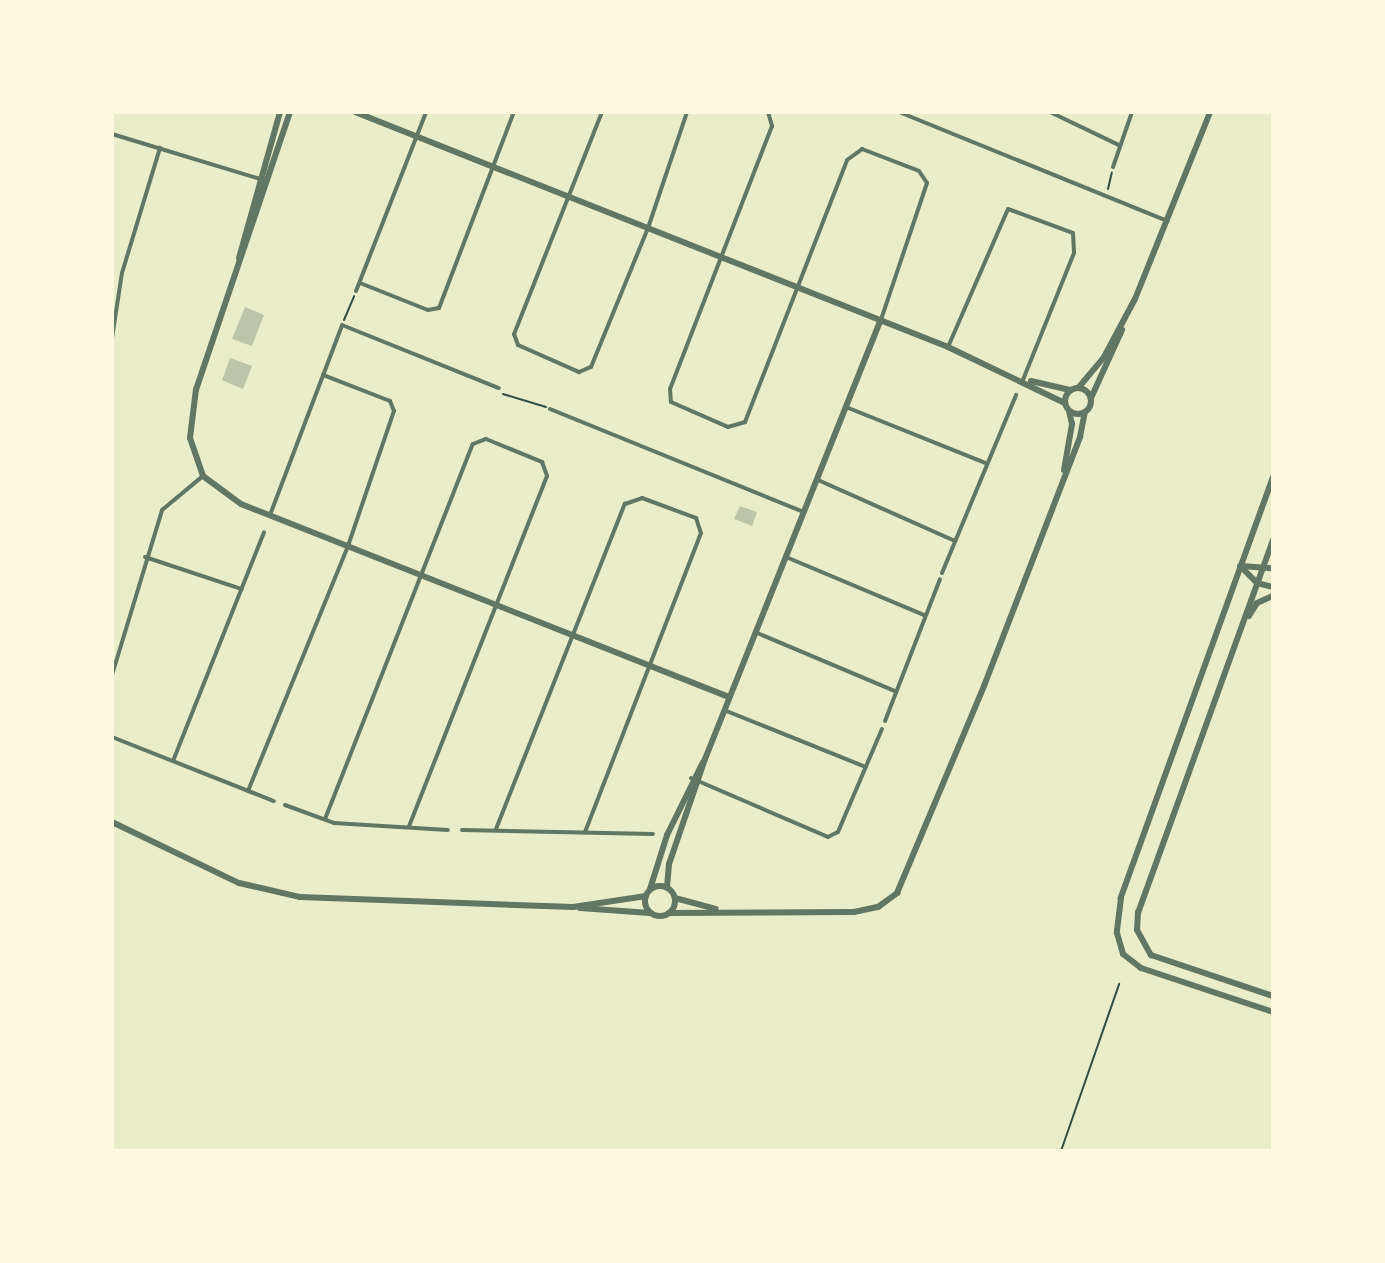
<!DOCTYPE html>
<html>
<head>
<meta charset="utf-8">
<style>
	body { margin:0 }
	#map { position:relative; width:1385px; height:1263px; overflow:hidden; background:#e9edc9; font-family:Overpass,sans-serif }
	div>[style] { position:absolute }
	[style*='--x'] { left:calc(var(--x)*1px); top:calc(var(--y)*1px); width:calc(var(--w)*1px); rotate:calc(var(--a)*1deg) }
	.building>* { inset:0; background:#bcc5a7 }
	.path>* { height:2px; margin:-1px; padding:0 1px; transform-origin:1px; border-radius:1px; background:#344e41 }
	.minor>* { height:4px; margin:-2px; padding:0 2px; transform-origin:2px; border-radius:2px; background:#617663 }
	.tertiary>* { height:6px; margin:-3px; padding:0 3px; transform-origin:3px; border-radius:3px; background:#617663 }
	.tertiary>.ring { margin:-3px; padding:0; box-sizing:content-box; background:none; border:6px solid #617663; border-radius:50% }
	span { translate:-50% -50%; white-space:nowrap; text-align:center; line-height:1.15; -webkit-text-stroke:8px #fefae0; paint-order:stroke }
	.frame { position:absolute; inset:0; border:114px solid #fefae0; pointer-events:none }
</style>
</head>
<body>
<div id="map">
	<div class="building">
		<i style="clip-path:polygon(245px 307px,264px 315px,252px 346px,232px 339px)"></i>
		<i style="clip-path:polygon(230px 358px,252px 366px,243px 389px,222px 380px)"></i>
		<i style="clip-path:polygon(740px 506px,757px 512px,752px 526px,734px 519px)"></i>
	</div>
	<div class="path">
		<i style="--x:1108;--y:189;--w:17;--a:-77"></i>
		<i style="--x:344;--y:320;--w:26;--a:-67"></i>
		<i style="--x:503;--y:394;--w:45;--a:16.8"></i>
		<i style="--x:1061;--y:1151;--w:177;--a:-70.8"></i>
	</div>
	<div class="minor">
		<i style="--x:602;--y:112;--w:239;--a:111.6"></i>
		<i style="--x:514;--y:334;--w:12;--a:70"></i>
		<i style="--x:518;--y:345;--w:67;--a:23.9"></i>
		<i style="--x:579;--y:372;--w:13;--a:-23"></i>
		<i style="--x:591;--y:367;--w:150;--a:-67.7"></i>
		<i style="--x:648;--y:228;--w:122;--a:-71.4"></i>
		<i style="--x:768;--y:112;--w:15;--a:74"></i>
		<i style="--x:772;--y:126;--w:282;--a:111.2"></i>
		<i style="--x:670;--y:389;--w:13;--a:86"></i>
		<i style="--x:671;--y:402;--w:62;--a:23.7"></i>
		<i style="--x:728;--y:427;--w:18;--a:-16"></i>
		<i style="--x:745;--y:422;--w:281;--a:-68.7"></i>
		<i style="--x:847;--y:160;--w:19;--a:-36"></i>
		<i style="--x:862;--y:149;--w:61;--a:21.1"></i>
		<i style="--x:919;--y:171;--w:14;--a:56"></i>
		<i style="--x:927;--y:183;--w:145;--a:108.6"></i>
		<i style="--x:899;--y:112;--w:290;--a:22.1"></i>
		<i style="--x:1050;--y:112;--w:76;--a:25.6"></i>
		<i style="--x:112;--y:134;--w:158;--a:16.9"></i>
		<i style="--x:1113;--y:167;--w:58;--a:-70.9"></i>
		<i style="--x:360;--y:283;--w:73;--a:21.7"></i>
		<i style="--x:428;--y:310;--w:11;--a:-10"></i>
		<i style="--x:439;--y:308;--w:210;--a:-69.1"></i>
		<i style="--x:356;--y:291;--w:192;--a:-68.6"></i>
		<i style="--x:112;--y:338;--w:66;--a:-81.3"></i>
		<i style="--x:122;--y:273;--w:131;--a:-73.1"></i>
		<i style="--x:948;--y:347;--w:150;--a:-66.5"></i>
		<i style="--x:1008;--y:209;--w:69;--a:20.3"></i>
		<i style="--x:1073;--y:233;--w:20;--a:87"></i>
		<i style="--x:1074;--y:253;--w:137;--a:111.9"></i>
		<i style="--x:846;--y:407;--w:150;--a:21.9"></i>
		<i style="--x:550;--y:409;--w:274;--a:22.1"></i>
		<i style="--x:818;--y:480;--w:150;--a:24"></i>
		<i style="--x:270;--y:515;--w:203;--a:-69.2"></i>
		<i style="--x:342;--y:325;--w:169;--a:21.9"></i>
		<i style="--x:145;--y:557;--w:102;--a:18.3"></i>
		<i style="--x:786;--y:557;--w:150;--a:22.8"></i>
		<i style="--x:942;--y:573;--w:193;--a:-67.4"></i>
		<i style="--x:755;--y:632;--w:152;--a:22.9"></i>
		<i style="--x:112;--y:675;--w:172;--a:-73.1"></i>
		<i style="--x:162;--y:510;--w:53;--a:-39.7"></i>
		<i style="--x:724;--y:710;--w:153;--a:21.9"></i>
		<i style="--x:885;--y:721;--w:152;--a:-68.8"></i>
		<i style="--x:112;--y:737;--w:174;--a:21.6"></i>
		<i style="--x:173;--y:761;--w:246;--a:-68.3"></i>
		<i style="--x:691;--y:778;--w:149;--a:23.3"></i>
		<i style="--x:828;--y:837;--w:11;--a:-27"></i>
		<i style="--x:838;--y:832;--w:112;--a:-66.9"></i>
		<i style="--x:248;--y:791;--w:265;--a:-67.8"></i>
		<i style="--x:348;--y:546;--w:143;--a:-71.2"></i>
		<i style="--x:394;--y:411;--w:11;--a:-112"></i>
		<i style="--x:390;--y:401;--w:72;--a:-158.8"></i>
		<i style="--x:285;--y:805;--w:52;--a:20.2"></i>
		<i style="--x:334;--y:823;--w:114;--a:3.5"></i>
		<i style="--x:325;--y:819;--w:403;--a:-68.5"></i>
		<i style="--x:473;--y:444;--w:14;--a:-21"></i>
		<i style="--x:486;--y:439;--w:61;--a:22.3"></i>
		<i style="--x:542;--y:462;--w:15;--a:70"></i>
		<i style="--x:547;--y:476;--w:377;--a:111.5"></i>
		<i style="--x:496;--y:829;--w:350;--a:-68.4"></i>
		<i style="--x:625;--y:504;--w:18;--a:-19"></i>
		<i style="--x:642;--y:498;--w:58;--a:20.3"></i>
		<i style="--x:696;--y:518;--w:16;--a:72"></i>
		<i style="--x:701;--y:533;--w:321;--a:111.2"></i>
		<i style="--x:462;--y:830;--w:191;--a:1.2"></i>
	</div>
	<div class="tertiary">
		<i style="--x:290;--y:112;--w:293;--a:108.7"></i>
		<i style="--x:196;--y:389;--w:49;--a:97"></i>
		<i style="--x:190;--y:438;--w:40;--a:71.1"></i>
		<i style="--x:203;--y:476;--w:47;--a:36.4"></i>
		<i style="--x:241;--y:504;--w:525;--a:21.58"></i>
		<i style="--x:355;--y:112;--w:638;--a:21.62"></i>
		<i style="--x:948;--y:347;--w:130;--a:25.6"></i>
		<i style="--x:239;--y:258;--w:152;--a:-74.3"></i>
		<i style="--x:1031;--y:381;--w:40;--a:13"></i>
		<i style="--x:1079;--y:387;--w:39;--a:-50"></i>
		<i style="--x:1104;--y:357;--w:66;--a:-61.9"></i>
		<i style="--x:1135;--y:299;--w:201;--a:-68.1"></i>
		<i class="ring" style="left:1065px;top:388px;width:20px;height:20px"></i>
		<i style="--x:1091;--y:398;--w:75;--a:-65.5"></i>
		<i style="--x:1064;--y:470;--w:47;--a:-80.1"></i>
		<i style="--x:1072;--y:424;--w:13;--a:-103"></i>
		<i style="--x:1273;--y:477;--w:448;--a:109.9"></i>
		<i style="--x:1121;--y:898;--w:35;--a:97"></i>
		<i style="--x:1117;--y:933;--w:22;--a:74"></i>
		<i style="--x:1123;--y:954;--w:23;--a:38"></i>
		<i style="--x:1141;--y:968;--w:139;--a:18.4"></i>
		<i style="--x:1273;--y:540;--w:396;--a:109.9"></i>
		<i style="--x:1138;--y:912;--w:18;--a:93"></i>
		<i style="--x:1137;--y:930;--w:29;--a:61"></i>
		<i style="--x:1151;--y:955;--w:129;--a:18.6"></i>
		<i style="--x:1240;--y:566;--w:24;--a:45"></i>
		<i style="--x:1257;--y:583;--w:16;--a:14"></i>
		<i style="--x:1241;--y:566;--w:32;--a:4"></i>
		<i style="--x:1249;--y:616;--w:15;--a:-58"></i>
		<i style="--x:1257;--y:603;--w:17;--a:-24"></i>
		<i style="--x:112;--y:822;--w:141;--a:25.7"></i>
		<i style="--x:239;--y:883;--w:63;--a:12.9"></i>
		<i style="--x:300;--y:897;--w:273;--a:2.1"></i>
		<i style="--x:573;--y:907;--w:74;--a:-8.6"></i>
		<i class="ring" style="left:645px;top:886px;width:24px;height:24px"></i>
		<i style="--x:667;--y:887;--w:23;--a:-85"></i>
		<i style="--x:669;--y:864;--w:111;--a:-71.1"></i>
		<i style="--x:705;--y:759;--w:473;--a:-68.2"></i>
		<i style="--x:650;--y:889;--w:57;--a:-72.5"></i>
		<i style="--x:667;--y:835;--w:81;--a:-63.7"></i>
		<i style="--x:675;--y:898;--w:42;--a:15"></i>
		<i style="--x:580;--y:908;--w:70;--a:4.1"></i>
		<i style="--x:669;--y:913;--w:185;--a:-0.3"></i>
		<i style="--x:854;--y:912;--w:25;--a:-12"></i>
		<i style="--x:878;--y:907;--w:24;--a:-36"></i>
		<i style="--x:897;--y:893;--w:225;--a:-67.2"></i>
		<i style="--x:984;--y:686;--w:267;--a:-68.9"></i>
		<i style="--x:1080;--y:437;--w:25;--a:-79"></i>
	</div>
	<div class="frame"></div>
</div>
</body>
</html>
